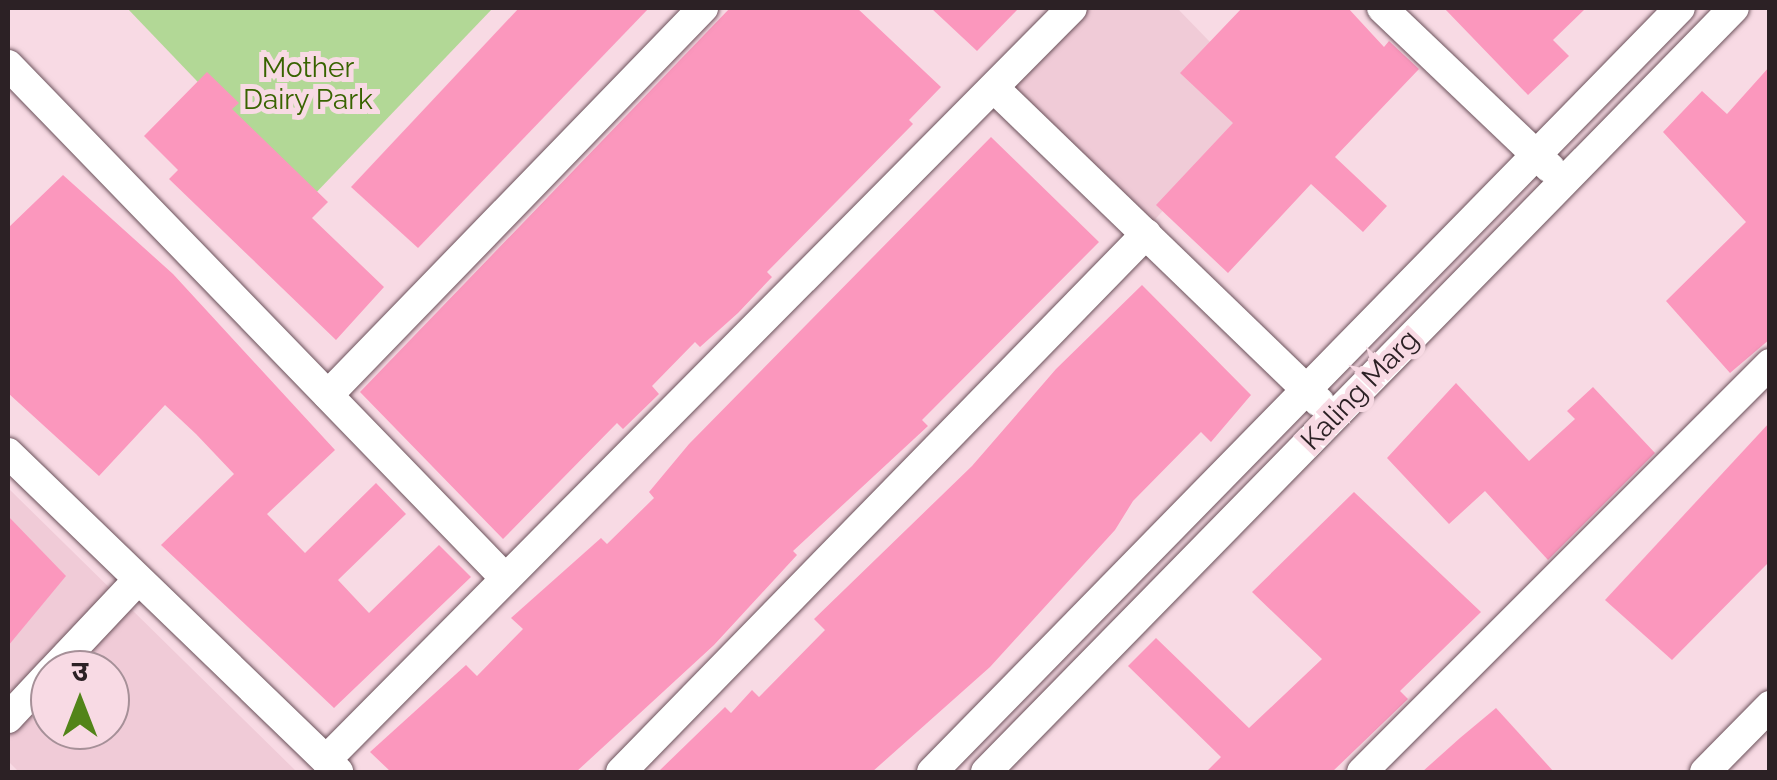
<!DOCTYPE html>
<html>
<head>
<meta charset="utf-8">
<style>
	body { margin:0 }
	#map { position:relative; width:1777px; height:780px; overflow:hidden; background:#f8dae4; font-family:Raleway,"Noto Sans Devanagari",sans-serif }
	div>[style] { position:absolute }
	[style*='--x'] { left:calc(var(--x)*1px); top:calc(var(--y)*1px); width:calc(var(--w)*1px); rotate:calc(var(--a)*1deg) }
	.built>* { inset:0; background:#f0cbd7 }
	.green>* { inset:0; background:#b2d896 }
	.building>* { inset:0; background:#fb97bd }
	.roads { filter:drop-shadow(0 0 2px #6b525b) drop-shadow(0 0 2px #6b525b) }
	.minor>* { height:30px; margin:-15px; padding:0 15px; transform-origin:15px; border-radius:15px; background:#fff }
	span { translate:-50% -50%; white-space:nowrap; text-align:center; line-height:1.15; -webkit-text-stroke:10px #f8dae4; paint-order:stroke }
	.park-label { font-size:28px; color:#386300 }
	.street-label { font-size:28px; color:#2c2125 }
	.frame { position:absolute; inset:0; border:10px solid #2c2125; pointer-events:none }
	.north { position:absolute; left:30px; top:650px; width:100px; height:100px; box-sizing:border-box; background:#f8dae4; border:2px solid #a69098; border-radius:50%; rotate:0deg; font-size:28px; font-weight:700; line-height:40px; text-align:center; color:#2c2125 }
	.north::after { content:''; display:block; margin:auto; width:35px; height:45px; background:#528419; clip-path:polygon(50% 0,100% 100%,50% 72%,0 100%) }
</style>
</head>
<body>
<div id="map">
	<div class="built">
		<i style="clip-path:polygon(1086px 8px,1177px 8px,1210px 42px,1238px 127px,1150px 225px,1008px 89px)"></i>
		<i style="clip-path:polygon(evenodd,8px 488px,297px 772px,19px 772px,8px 761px,8px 488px,50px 670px,110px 670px,110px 730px,50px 730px,50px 670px)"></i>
	</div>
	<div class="green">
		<i style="clip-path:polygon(127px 8px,493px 8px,310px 199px)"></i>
	</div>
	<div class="building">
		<i style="clip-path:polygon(519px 8px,649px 8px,418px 248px,351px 187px)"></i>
		<i style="clip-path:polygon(730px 8px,857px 8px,941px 87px,909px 120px,913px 124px,767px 272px,772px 277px,738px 313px,700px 347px,695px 342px,652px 386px,659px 394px,623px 429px,617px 423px,503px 539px,360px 392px)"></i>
		<i style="clip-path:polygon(931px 8px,1019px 8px,977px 51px)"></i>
		<i style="clip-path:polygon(1242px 8px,1348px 8px,1384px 47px,1389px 41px,1419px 69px,1335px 157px,1387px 206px,1363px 232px,1311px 184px,1228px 273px,1156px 205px,1233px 123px,1180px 73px)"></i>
		<i style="clip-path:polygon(1444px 8px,1586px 8px,1553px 40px,1569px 56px,1528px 95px)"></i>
		<i style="clip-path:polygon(1770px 66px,1770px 339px,1730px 373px,1666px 301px,1746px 222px,1663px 132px,1702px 91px,1727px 114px)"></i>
		<i style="clip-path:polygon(207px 72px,239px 103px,232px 109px,328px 202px,312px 218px,384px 287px,336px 340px,169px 179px,178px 170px,144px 136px)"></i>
		<i style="clip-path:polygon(991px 137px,1099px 242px,922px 420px,928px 426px,793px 551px,797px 555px,714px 645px,576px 772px,391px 772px,370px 752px,466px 665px,477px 676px,523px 629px,511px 618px,601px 538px,607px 544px,654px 498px,649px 492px,689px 444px)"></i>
		<i style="clip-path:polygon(63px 175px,173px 274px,335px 450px,267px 514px,305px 553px,376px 483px,406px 514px,338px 580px,369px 613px,439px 545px,471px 577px,334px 708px,161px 545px,234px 474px,196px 434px,165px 405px,99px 476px,8px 393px,8px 228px)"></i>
		<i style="clip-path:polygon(1142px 285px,1251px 395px,1211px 442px,1201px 432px,1133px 501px,1115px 530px,990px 667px,872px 772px,658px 772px,725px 707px,731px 713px,752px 690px,759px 697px,825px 630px,814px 619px,972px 466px,1056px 369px)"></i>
		<i style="clip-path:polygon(1456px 383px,1529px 461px,1575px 419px,1567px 411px,1593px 387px,1655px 453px,1548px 560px,1485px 491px,1449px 524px,1387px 458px)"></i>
		<i style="clip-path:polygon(1770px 422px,1770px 561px,1672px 660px,1605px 600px)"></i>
		<i style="clip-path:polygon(1354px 492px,1481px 612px,1400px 691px,1408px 699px,1332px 772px,1206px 772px,1221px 757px,1128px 666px,1156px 638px,1249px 728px,1322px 659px,1252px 592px)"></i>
		<i style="clip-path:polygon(8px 516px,66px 576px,8px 646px)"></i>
		<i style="clip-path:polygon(1496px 708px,1554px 772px,1422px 772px,1460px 738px)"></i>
	</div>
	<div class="roads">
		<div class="minor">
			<i style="--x:1382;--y:8;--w:232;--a:43.6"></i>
			<i style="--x:8;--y:65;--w:713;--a:45.91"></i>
			<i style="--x:994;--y:88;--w:452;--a:44"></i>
			<i style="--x:328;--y:395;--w:539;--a:-45.9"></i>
			<i style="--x:8;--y:453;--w:459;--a:44"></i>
			<i style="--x:53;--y:670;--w:122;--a:-46.7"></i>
			<i style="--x:8;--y:718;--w:62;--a:-47"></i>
			<i style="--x:326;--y:760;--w:1059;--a:-45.23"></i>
			<i style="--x:621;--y:772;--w:752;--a:-45.7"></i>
			<i style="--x:932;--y:772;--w:1069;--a:-45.61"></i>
			<i style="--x:986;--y:772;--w:1069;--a:-45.61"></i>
			<i style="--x:1362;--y:772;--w:577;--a:-45"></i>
			<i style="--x:1705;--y:772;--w:93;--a:-45.4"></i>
		</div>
	</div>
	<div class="park-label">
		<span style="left:308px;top:84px">Mother<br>Dairy Park</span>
	</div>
	<div class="street-label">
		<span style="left:1360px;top:390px;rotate:-46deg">Kaling Marg</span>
	</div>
	<div class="frame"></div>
	<div class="north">उ</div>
</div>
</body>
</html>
